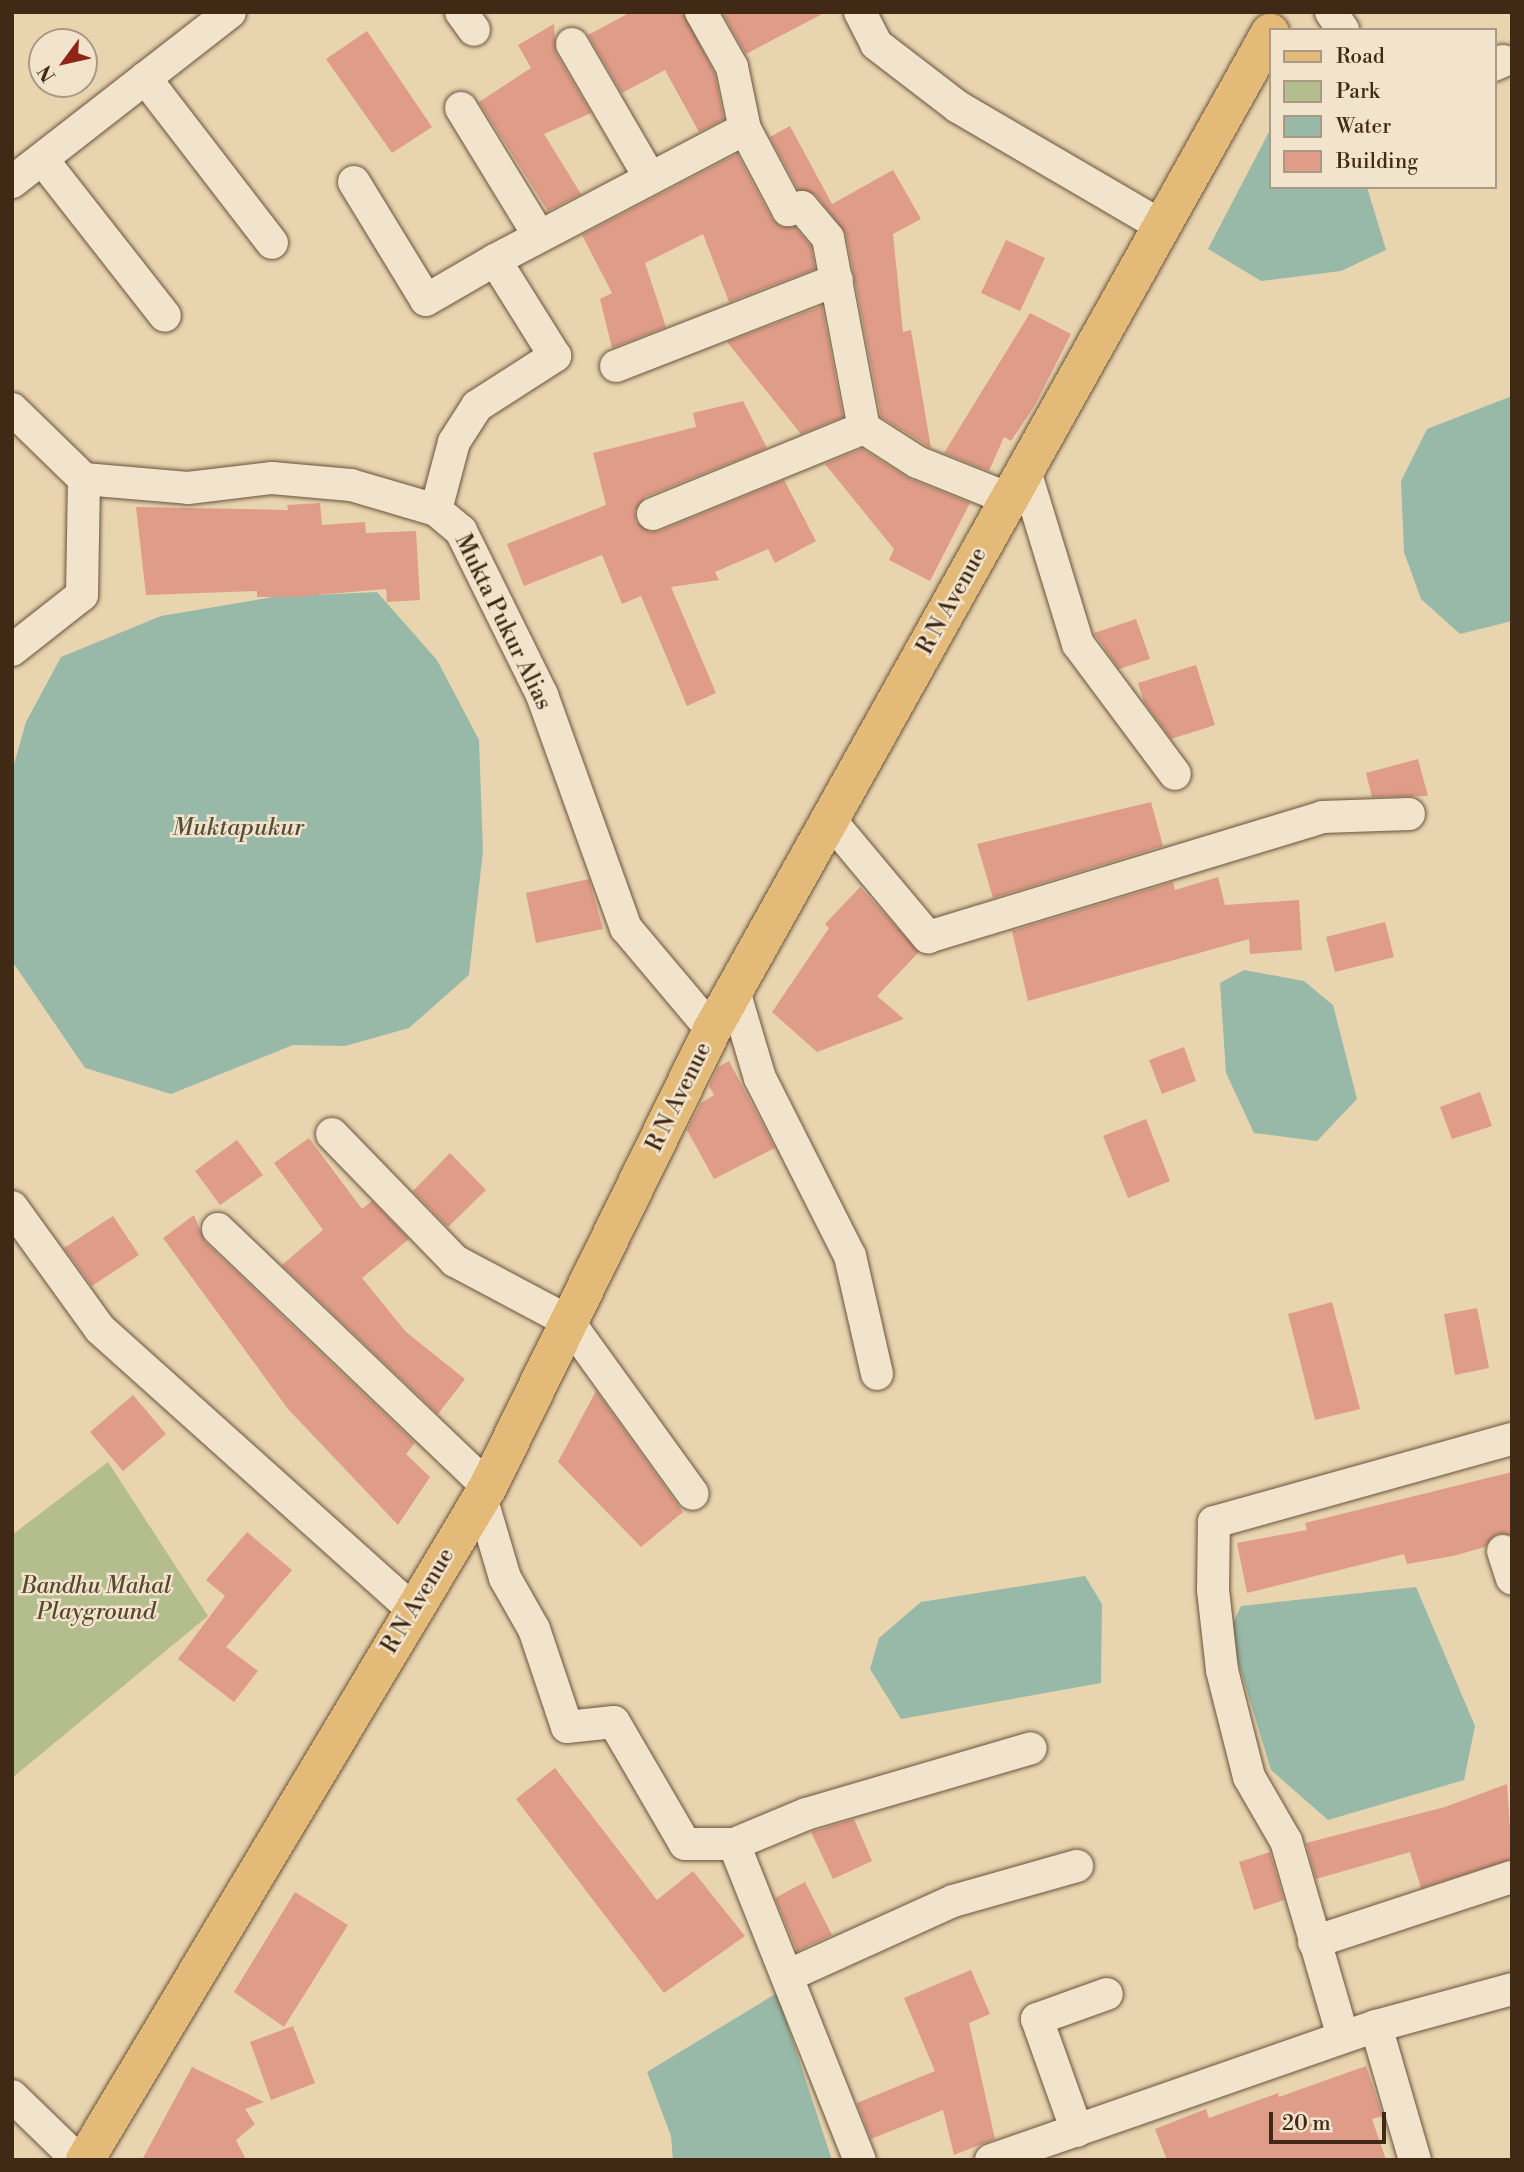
<!DOCTYPE html>
<html>
<head>
<meta charset="utf-8">
<style>
	body { margin:0 }
	#map { position:relative; width:1524px; height:2172px; overflow:hidden; background:#e9d4b0; font-family:"Libre Bodoni",serif }
	div>[style] { position:absolute }
	[style*='--x'] { left:calc(var(--x)*1px); top:calc(var(--y)*1px); width:calc(var(--w)*1px); rotate:calc(var(--a)*1deg) }
	.green>* { inset:0; background:#b3bd8e }
	.water>* { inset:0; background:#98b9a7 }
	.building>* { inset:0; background:#df9c88 }
	.roads { filter:drop-shadow(0 0 2px #6a543c) drop-shadow(0 0 2px #6a543c) }
	.street>* { height:32px; margin:-16px; padding:0 16px; transform-origin:16px; border-radius:16px; background:#f1e3cc }
	.primary>* { height:38px; margin:-19px; padding:0 19px; transform-origin:19px; border-radius:19px; background:#e4ba78 }
	span { translate:-50% -50%; white-space:nowrap; text-align:center; line-height:1.15; -webkit-text-stroke:5px #f1e3cc; paint-order:stroke }
	.street-label { font-size:23px; color:#402a15 }
	.park-label { font-size:23px; color:#57472d; font-style:italic }
	.water-label { font-size:24px; color:#564e3a; font-style:italic }
	.frame { position:absolute; inset:0; border:14px solid #402a15; pointer-events:none }
	.legend { position:absolute; left:1269px; top:28px; width:228px; height:161px; box-sizing:border-box; background:#f1e3cc; border:2px solid #aa9983; margin:0; padding:9px 12px; list-style:none; font-size:21px; color:#402a15 }
	.legend li { display:flex; align-items:center; gap:14px; height:35px }
	.legend b { width:35px; border:2px solid #aa9983 }
	.north { position:absolute; left:28px; top:28px; width:70px; height:70px; box-sizing:border-box; background:#f1e3cc; border:2px solid #aa9983; border-radius:50%; rotate:237deg; font-size:19px; font-weight:700; line-height:28px; text-align:center; color:#402a15 }
	.north::after { content:''; display:block; margin:auto; width:24px; height:32px; background:#8f2418; clip-path:polygon(50% 0,100% 100%,50% 72%,0 100%) }
	.scale { position:absolute; left:1269px; top:2112px; width:117px; height:32px; box-sizing:border-box; border:4px solid #402a15; border-top:0; padding-left:9px; font-size:21px; line-height:24px; white-space:nowrap; color:#402a15; -webkit-text-stroke:5px #f1e3cc; paint-order:stroke }
</style>
</head>
<body>
<div id="map">
	<div class="green">
		<i style="clip-path:polygon(108px 1462px,208px 1616px,12px 1778px,12px 1535px)"></i>
	</div>
	<div class="water">
		<i style="clip-path:polygon(1270px 130px,1270px 187px,1367px 187px,1386px 250px,1341px 271px,1261px 281px,1208px 249px)"></i>
		<i style="clip-path:polygon(1512px 396px,1512px 621px,1460px 634px,1421px 599px,1404px 552px,1401px 481px,1427px 429px)"></i>
		<i style="clip-path:polygon(377px 592px,437px 660px,479px 740px,483px 851px,469px 975px,409px 1028px,345px 1046px,293px 1045px,171px 1094px,85px 1068px,12px 961px,12px 771px,26px 722px,61px 657px,161px 616px,273px 597px)"></i>
		<i style="clip-path:polygon(1244px 970px,1304px 981px,1333px 1005px,1357px 1099px,1317px 1141px,1254px 1133px,1226px 1073px,1220px 983px)"></i>
		<i style="clip-path:polygon(1085px 1576px,1102px 1604px,1101px 1683px,901px 1719px,870px 1669px,879px 1638px,921px 1602px)"></i>
		<i style="clip-path:polygon(1416px 1587px,1475px 1726px,1464px 1780px,1328px 1820px,1271px 1770px,1229px 1632px,1241px 1606px)"></i>
		<i style="clip-path:polygon(777px 1993px,832px 2160px,673px 2160px,671px 2136px,647px 2072px)"></i>
	</div>
	<div class="building">
		<i style="clip-path:polygon(631px 12px,683px 12px,715px 74px,724px 119px,699px 132px,665px 70px,622px 93px,588px 35px)"></i>
		<i style="clip-path:polygon(722px 12px,826px 12px,746px 54px)"></i>
		<i style="clip-path:polygon(554px 24px,556px 53px,591px 113px,544px 134px,581px 194px,548px 211px,479px 102px,531px 68px,518px 45px)"></i>
		<i style="clip-path:polygon(367px 31px,432px 127px,392px 153px,326px 59px)"></i>
		<i style="clip-path:polygon(790px 126px,832px 204px,893px 170px,921px 219px,893px 234px,903px 332px,911px 330px,931px 448px,881px 417px,846px 234px,816px 195px,798px 189px,770px 137px)"></i>
		<i style="clip-path:polygon(737px 154px,772px 219px,781px 227px,795px 227px,811px 246px,815px 269px,729px 302px,703px 234px,645px 263px,666px 327px,612px 348px,600px 299px,612px 293px,582px 235px)"></i>
		<i style="clip-path:polygon(1006px 240px,1045px 258px,1020px 311px,981px 293px)"></i>
		<i style="clip-path:polygon(822px 306px,843px 417px,801px 434px,727px 342px)"></i>
		<i style="clip-path:polygon(1030px 313px,1071px 334px,1035px 405px,1011px 441px,1004px 437px,989px 471px,944px 453px)"></i>
		<i style="clip-path:polygon(743px 401px,767px 448px,645px 497px,635px 511px,636px 522px,650px 532px,660px 531px,784px 480px,816px 541px,775px 563px,768px 549px,715px 572px,719px 580px,671px 587px,716px 693px,687px 706px,641px 596px,622px 604px,602px 555px,524px 586px,507px 544px,606px 505px,593px 453px,696px 427px,693px 413px)"></i>
		<i style="clip-path:polygon(862px 449px,910px 479px,970px 503px,930px 581px,889px 560px,894px 549px,825px 464px)"></i>
		<i style="clip-path:polygon(320px 503px,322px 525px,365px 522px,366px 533px,416px 531px,420px 600px,387px 602px,386px 589px,293px 597px,257px 597px,257px 591px,146px 595px,136px 507px,288px 510px,287px 505px)"></i>
		<i style="clip-path:polygon(1136px 619px,1150px 659px,1119px 669px,1094px 633px)"></i>
		<i style="clip-path:polygon(1196px 665px,1215px 725px,1171px 739px,1144px 702px,1138px 683px)"></i>
		<i style="clip-path:polygon(1418px 759px,1428px 796px,1372px 797px,1366px 773px)"></i>
		<i style="clip-path:polygon(1151px 802px,1163px 846px,993px 898px,977px 844px)"></i>
		<i style="clip-path:polygon(1218px 877px,1225px 905px,1299px 900px,1302px 950px,1250px 954px,1249px 939px,1028px 1001px,1012px 931px,1173px 882px,1175px 890px)"></i>
		<i style="clip-path:polygon(589px 879px,603px 929px,536px 943px,526px 893px)"></i>
		<i style="clip-path:polygon(860px 887px,919px 952px,877px 996px,904px 1019px,817px 1052px,772px 1012px,829px 928px,825px 924px)"></i>
		<i style="clip-path:polygon(1385px 922px,1394px 957px,1335px 972px,1326px 937px)"></i>
		<i style="clip-path:polygon(1184px 1047px,1196px 1081px,1162px 1094px,1149px 1060px)"></i>
		<i style="clip-path:polygon(729px 1061px,775px 1148px,714px 1179px,687px 1130px,701px 1103px,714px 1095px,709px 1086px,718px 1067px)"></i>
		<i style="clip-path:polygon(1480px 1092px,1492px 1126px,1452px 1139px,1440px 1107px)"></i>
		<i style="clip-path:polygon(1146px 1119px,1170px 1181px,1128px 1198px,1103px 1136px)"></i>
		<i style="clip-path:polygon(309px 1138px,362px 1209px,372px 1201px,409px 1239px,362px 1278px,406px 1332px,465px 1379px,438px 1414px,282px 1265px,323px 1230px,274px 1163px)"></i>
		<i style="clip-path:polygon(237px 1140px,263px 1175px,220px 1205px,195px 1171px)"></i>
		<i style="clip-path:polygon(450px 1153px,486px 1190px,448px 1227px,413px 1191px)"></i>
		<i style="clip-path:polygon(194px 1215px,205px 1242px,415px 1443px,406px 1454px,430px 1477px,398px 1525px,288px 1409px,163px 1238px)"></i>
		<i style="clip-path:polygon(113px 1216px,139px 1255px,92px 1286px,64px 1248px)"></i>
		<i style="clip-path:polygon(1332px 1302px,1360px 1409px,1315px 1420px,1288px 1314px)"></i>
		<i style="clip-path:polygon(1477px 1308px,1489px 1368px,1455px 1375px,1444px 1314px)"></i>
		<i style="clip-path:polygon(596px 1391px,683px 1512px,641px 1547px,558px 1462px)"></i>
		<i style="clip-path:polygon(133px 1395px,166px 1434px,123px 1471px,90px 1432px)"></i>
		<i style="clip-path:polygon(1512px 1472px,1512px 1535px,1497px 1534px,1485px 1547px,1453px 1556px,1407px 1564px,1404px 1554px,1247px 1593px,1237px 1543px,1307px 1530px,1305px 1523px)"></i>
		<i style="clip-path:polygon(247px 1532px,292px 1570px,226px 1647px,258px 1671px,234px 1702px,178px 1659px,225px 1596px,206px 1580px)"></i>
		<i style="clip-path:polygon(555px 1768px,657px 1900px,693px 1871px,745px 1936px,664px 1993px,516px 1799px)"></i>
		<i style="clip-path:polygon(1507px 1784px,1512px 1859px,1421px 1888px,1410px 1852px,1316px 1879px,1306px 1843px,1445px 1807px)"></i>
		<i style="clip-path:polygon(854px 1819px,872px 1861px,833px 1879px,811px 1832px)"></i>
		<i style="clip-path:polygon(1270px 1852px,1284px 1900px,1254px 1910px,1239px 1862px)"></i>
		<i style="clip-path:polygon(805px 1882px,832px 1935px,797px 1951px,775px 1898px)"></i>
		<i style="clip-path:polygon(295px 1892px,348px 1925px,284px 2027px,234px 1992px)"></i>
		<i style="clip-path:polygon(971px 1970px,990px 2014px,969px 2023px,995px 2139px,954px 2155px,943px 2110px,871px 2139px,857px 2103px,935px 2071px,904px 1998px)"></i>
		<i style="clip-path:polygon(293px 2026px,315px 2083px,271px 2100px,250px 2042px)"></i>
		<i style="clip-path:polygon(1366px 2066px,1383px 2116px,1372px 2119px,1386px 2160px,1167px 2160px,1155px 2129px,1206px 2109px,1209px 2118px,1278px 2093px,1279px 2097px)"></i>
		<i style="clip-path:polygon(192px 2067px,264px 2102px,245px 2109px,255px 2124px,236px 2140px,246px 2160px,142px 2160px)"></i>
	</div>
	<div class="roads">
		<div class="street">
			<i style="--x:461;--y:12;--w:22;--a:54"></i>
			<i style="--x:701;--y:12;--w:63;--a:60.6"></i>
			<i style="--x:732;--y:67;--w:63;--a:78.2"></i>
			<i style="--x:745;--y:129;--w:92;--a:62"></i>
			<i style="--x:788;--y:210;--w:14;--a:-12"></i>
			<i style="--x:802;--y:207;--w:40;--a:50"></i>
			<i style="--x:828;--y:238;--w:193;--a:79.3"></i>
			<i style="--x:864;--y:428;--w:63;--a:32.7"></i>
			<i style="--x:917;--y:462;--w:99;--a:21.9"></i>
			<i style="--x:860;--y:12;--w:36;--a:63"></i>
			<i style="--x:876;--y:44;--w:103;--a:37.5"></i>
			<i style="--x:958;--y:107;--w:236;--a:30.3"></i>
			<i style="--x:1331;--y:12;--w:22;--a:56"></i>
			<i style="--x:572;--y:44;--w:155;--a:59.8"></i>
			<i style="--x:1494;--y:65;--w:10;--a:-24"></i>
			<i style="--x:145;--y:78;--w:208;--a:52.4"></i>
			<i style="--x:461;--y:108;--w:150;--a:58.6"></i>
			<i style="--x:42;--y:159;--w:199;--a:51.9"></i>
			<i style="--x:12;--y:182;--w:276;--a:-37.9"></i>
			<i style="--x:354;--y:182;--w:138;--a:58.6"></i>
			<i style="--x:426;--y:300;--w:80;--a:-30.1"></i>
			<i style="--x:616;--y:366;--w:237;--a:-21.3"></i>
			<i style="--x:12;--y:409;--w:100;--a:44.2"></i>
			<i style="--x:84;--y:479;--w:104;--a:4.9"></i>
			<i style="--x:188;--y:488;--w:85;--a:-6.8"></i>
			<i style="--x:272;--y:478;--w:79;--a:5.1"></i>
			<i style="--x:351;--y:485;--w:89;--a:16.4"></i>
			<i style="--x:436;--y:510;--w:33;--a:40"></i>
			<i style="--x:461;--y:531;--w:183;--a:63.7"></i>
			<i style="--x:542;--y:695;--w:248;--a:70.2"></i>
			<i style="--x:626;--y:928;--w:133;--a:49.9"></i>
			<i style="--x:1025;--y:471;--w:181;--a:73"></i>
			<i style="--x:1078;--y:644;--w:162;--a:53.3"></i>
			<i style="--x:436;--y:510;--w:70;--a:-75.2"></i>
			<i style="--x:454;--y:442;--w:43;--a:-57.4"></i>
			<i style="--x:477;--y:406;--w:93;--a:-32.7"></i>
			<i style="--x:555;--y:356;--w:113;--a:-122"></i>
			<i style="--x:495;--y:260;--w:282;--a:-27.7"></i>
			<i style="--x:653;--y:514;--w:228;--a:-22.2"></i>
			<i style="--x:12;--y:650;--w:89;--a:-38.2"></i>
			<i style="--x:82;--y:595;--w:116;--a:-89"></i>
			<i style="--x:830;--y:820;--w:153;--a:50.1"></i>
			<i style="--x:928;--y:937;--w:412;--a:-16.9"></i>
			<i style="--x:1322;--y:817;--w:87;--a:-2"></i>
			<i style="--x:734;--y:991;--w:91;--a:73.4"></i>
			<i style="--x:760;--y:1078;--w:199;--a:63.2"></i>
			<i style="--x:850;--y:1256;--w:121;--a:77.1"></i>
			<i style="--x:332;--y:1134;--w:177;--a:45.9"></i>
			<i style="--x:455;--y:1261;--w:128;--a:28"></i>
			<i style="--x:568;--y:1321;--w:213;--a:54.2"></i>
			<i style="--x:12;--y:1207;--w:150;--a:54.2"></i>
			<i style="--x:100;--y:1329;--w:421;--a:41.9"></i>
			<i style="--x:218;--y:1229;--w:373;--a:43.7"></i>
			<i style="--x:481;--y:1497;--w:84;--a:73.5"></i>
			<i style="--x:505;--y:1578;--w:59;--a:60.4"></i>
			<i style="--x:534;--y:1629;--w:103;--a:71.4"></i>
			<i style="--x:567;--y:1727;--w:47;--a:-6.1"></i>
			<i style="--x:614;--y:1722;--w:141;--a:59.8"></i>
			<i style="--x:685;--y:1844;--w:49;--a:0"></i>
			<i style="--x:734;--y:1844;--w:340;--a:68.3"></i>
			<i style="--x:1503;--y:1551;--w:29;--a:72"></i>
			<i style="--x:734;--y:1844;--w:78;--a:-22.6"></i>
			<i style="--x:806;--y:1814;--w:234;--a:-16.3"></i>
			<i style="--x:1314;--y:1942;--w:208;--a:-18.2"></i>
			<i style="--x:787;--y:1976;--w:182;--a:-24.3"></i>
			<i style="--x:953;--y:1901;--w:129;--a:-15.8"></i>
			<i style="--x:1376;--y:2026;--w:140;--a:73.8"></i>
			<i style="--x:1343;--y:2037;--w:204;--a:-106.2"></i>
			<i style="--x:1286;--y:1841;--w:74;--a:-120"></i>
			<i style="--x:1249;--y:1777;--w:110;--a:-104.2"></i>
			<i style="--x:1222;--y:1670;--w:81;--a:-96.4"></i>
			<i style="--x:1213;--y:1590;--w:68;--a:-89.2"></i>
			<i style="--x:1214;--y:1522;--w:309;--a:-15.6"></i>
			<i style="--x:12;--y:2096;--w:92;--a:44.1"></i>
			<i style="--x:1077;--y:2131;--w:119;--a:-109.7"></i>
			<i style="--x:1037;--y:2019;--w:74;--a:-19.7"></i>
			<i style="--x:991;--y:2160;--w:408;--a:-19.2"></i>
			<i style="--x:1376;--y:2026;--w:141;--a:-15.2"></i>
		</div>
		<div class="primary">
			<i style="--x:85;--y:2160;--w:784;--a:-59.09"></i>
			<i style="--x:488;--y:1487;--w:509;--a:-63.89"></i>
			<i style="--x:712;--y:1030;--w:1143;--a:-60.77"></i>
		</div>
	</div>
	<div class="street-label">
		<span style="left:952px;top:601px;rotate:-61deg">R N Avenue</span>
		<span style="left:503px;top:622px;rotate:64deg">Mukta Pukur Alias</span>
		<span style="left:679px;top:1097px;rotate:-64deg">R N Avenue</span>
		<span style="left:418px;top:1601px;rotate:-59deg">R N Avenue</span>
	</div>
	<div class="park-label">
		<span style="left:96px;top:1599px">Bandhu Mahal<br>Playground</span>
	</div>
	<div class="water-label">
		<span style="left:238px;top:829px">Muktapukur</span>
	</div>
	<div class="frame"></div>
	<ul class="legend">
	<li><b style="height:9px;background:#e4ba78"></b>Road</li>
	<li><b style="height:19px;background:#b3bd8e"></b>Park</li>
	<li><b style="height:19px;background:#98b9a7"></b>Water</li>
	<li><b style="height:19px;background:#df9c88"></b>Building</li>
	</ul>
	<div class="north">N</div>
	<div class="scale">20 m</div>
</div>
</body>
</html>
